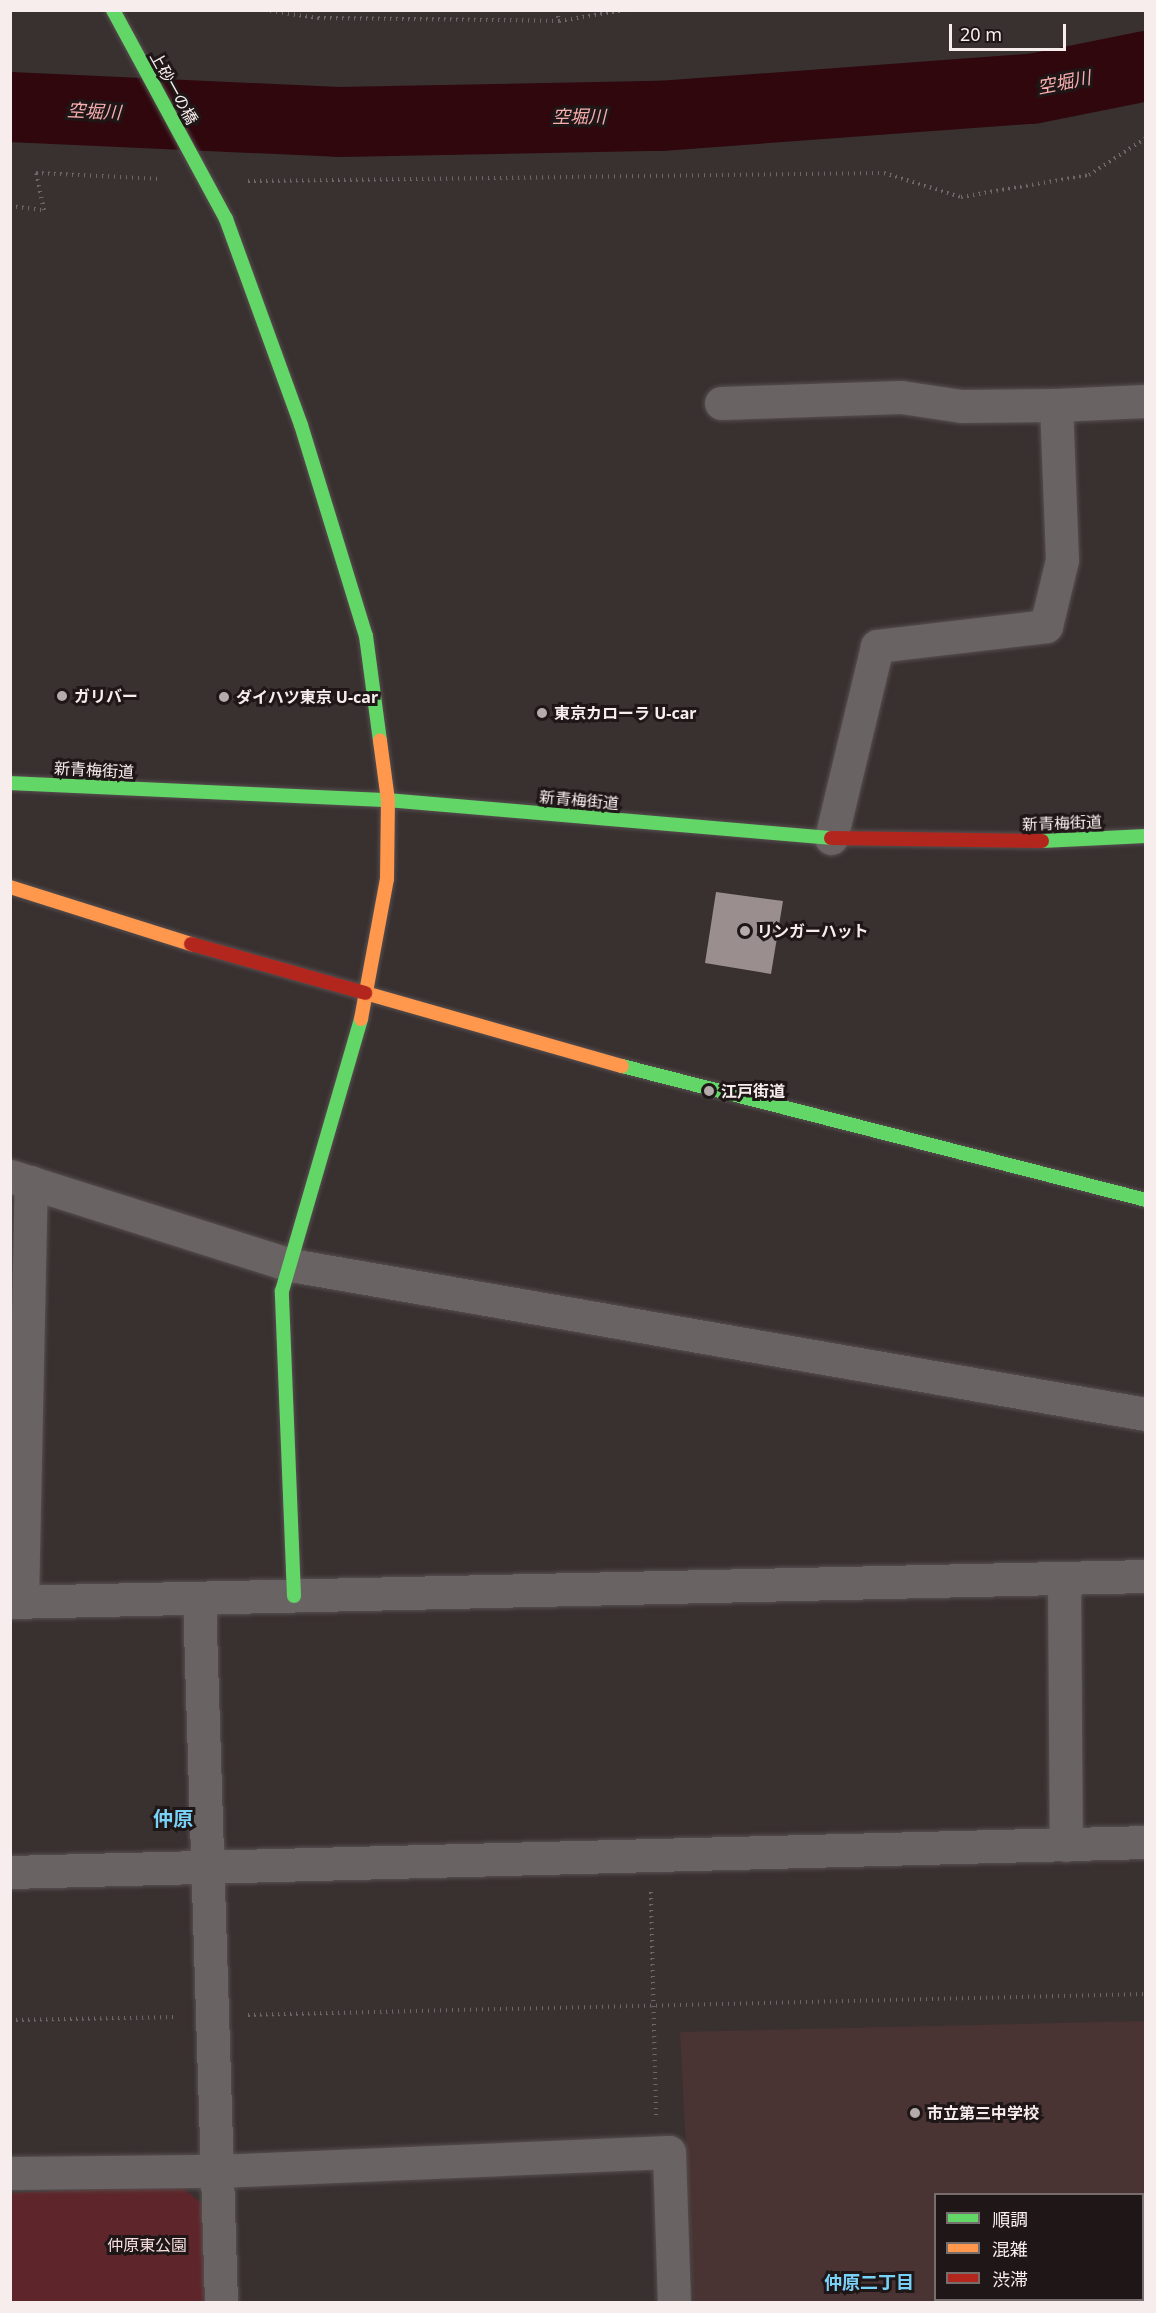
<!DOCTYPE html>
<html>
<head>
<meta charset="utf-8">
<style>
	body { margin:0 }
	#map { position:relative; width:1156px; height:2313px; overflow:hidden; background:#393030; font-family:"Noto Sans","Noto Sans JP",sans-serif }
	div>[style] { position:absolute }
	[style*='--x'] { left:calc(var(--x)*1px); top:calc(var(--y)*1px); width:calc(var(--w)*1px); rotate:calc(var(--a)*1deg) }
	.built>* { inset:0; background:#493333 }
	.green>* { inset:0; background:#5e262b }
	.river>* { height:70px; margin:-35px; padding:0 35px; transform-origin:35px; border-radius:35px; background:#2f070d }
	.building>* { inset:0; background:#9a8e8e }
	.path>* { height:4px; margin-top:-2px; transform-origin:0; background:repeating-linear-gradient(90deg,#6e6767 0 1.5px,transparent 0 6px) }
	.roads { filter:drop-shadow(0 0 2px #574f4f) drop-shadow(0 0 2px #574f4f) }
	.street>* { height:33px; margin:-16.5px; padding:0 16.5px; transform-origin:16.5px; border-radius:16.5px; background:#6a6363 }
	.fast>* { height:14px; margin:-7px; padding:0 7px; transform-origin:7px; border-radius:7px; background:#63d668 }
	.slow>* { height:14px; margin:-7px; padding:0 7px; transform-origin:7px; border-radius:7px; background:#ff974d }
	.jam>* { height:14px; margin:-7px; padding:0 7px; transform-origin:7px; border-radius:7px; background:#b3261e }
	.dots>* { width:16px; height:16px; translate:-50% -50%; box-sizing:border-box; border:3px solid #1f1717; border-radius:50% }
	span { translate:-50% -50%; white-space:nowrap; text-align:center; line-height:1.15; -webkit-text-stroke:6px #1f1717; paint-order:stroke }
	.street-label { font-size:16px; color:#f8eded }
	.poi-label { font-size:16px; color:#f8eded; font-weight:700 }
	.left { translate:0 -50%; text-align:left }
	.park-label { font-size:16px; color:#f6dcdc }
	.water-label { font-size:18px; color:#f8adaf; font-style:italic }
	.neighbourhood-label { font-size:18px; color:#79d1f7; font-weight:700 }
	.quarter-label { font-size:20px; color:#79d1f7; font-weight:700 }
	.frame { position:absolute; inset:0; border:12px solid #f8eded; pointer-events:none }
	.legend { position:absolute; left:934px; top:2193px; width:210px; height:108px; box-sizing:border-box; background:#1f1717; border:2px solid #766d6d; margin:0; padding:8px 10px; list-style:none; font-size:18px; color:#f8eded }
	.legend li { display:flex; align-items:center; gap:12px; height:30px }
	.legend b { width:30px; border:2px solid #766d6d }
	.scale { position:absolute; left:949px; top:24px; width:117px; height:27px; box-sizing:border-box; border:3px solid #f8eded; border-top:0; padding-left:8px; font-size:18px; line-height:21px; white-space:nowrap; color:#f8eded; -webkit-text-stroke:4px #1f1717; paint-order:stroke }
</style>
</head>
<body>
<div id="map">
	<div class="built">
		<i style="clip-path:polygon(evenodd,1145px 2021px,1145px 2302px,694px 2302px,680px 2032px,1145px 2021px,936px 2194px,1142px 2194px,1142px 2300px,936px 2300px,936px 2194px)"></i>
	</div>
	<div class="green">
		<i style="clip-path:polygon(179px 2185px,204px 2205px,205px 2302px,11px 2302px,10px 2193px)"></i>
	</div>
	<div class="river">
		<i style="--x:10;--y:107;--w:328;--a:2.6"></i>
		<i style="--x:338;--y:122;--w:322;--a:-1.1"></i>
		<i style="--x:660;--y:116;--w:373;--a:-4.2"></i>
		<i style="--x:1032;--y:89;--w:116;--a:-11.4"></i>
	</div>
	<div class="building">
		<i style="clip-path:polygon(716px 892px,783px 901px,771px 974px,705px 963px)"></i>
	</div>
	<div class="path">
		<i style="--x:264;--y:10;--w:55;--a:8.4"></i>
		<i style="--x:318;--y:18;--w:241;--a:0.7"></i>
		<i style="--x:559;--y:21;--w:67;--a:-9.5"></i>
		<i style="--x:557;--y:10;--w:11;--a:80"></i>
		<i style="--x:248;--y:181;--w:636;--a:-0.72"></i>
		<i style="--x:884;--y:173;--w:81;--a:17.3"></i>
		<i style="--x:961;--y:197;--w:130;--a:-9.8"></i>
		<i style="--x:1089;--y:175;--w:68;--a:-33"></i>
		<i style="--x:10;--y:206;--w:34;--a:7"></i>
		<i style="--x:44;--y:210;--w:38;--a:-102"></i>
		<i style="--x:36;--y:173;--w:126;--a:2.7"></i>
		<i style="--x:651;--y:1892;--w:223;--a:88.7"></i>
		<i style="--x:248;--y:2015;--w:898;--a:-1.34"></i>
		<i style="--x:10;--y:2020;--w:165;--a:-1"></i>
	</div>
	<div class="roads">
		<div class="street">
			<i style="--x:721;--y:403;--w:180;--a:-1.9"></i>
			<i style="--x:901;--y:397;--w:61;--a:8.5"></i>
			<i style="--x:961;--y:406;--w:95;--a:-0.6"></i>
			<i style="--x:831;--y:838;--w:197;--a:-76.5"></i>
			<i style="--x:877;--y:646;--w:170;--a:-6.7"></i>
			<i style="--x:1046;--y:626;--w:68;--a:-76.4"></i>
			<i style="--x:1062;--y:560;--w:155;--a:-92.2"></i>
			<i style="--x:1056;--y:405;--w:90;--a:-2.5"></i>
			<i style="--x:10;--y:1176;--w:295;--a:17.6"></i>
			<i style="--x:291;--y:1265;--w:868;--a:9.89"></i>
			<i style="--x:1064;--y:1578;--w:267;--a:89.6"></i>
			<i style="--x:199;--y:1598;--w:704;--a:88.21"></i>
			<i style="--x:22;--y:1601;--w:419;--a:-88.8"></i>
			<i style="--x:10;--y:1602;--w:1136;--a:-1.31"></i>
			<i style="--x:10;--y:1872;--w:1136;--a:-1.51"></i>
			<i style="--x:10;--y:2173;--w:207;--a:-0.6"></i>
			<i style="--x:217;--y:2171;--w:452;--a:-2.4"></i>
			<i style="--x:669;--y:2152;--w:150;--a:88.1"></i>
		</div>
		<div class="fast">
			<i style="--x:113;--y:10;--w:238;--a:61.6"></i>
			<i style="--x:226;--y:219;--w:219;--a:70"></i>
			<i style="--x:301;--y:425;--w:221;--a:72.9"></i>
			<i style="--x:366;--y:636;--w:106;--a:82.4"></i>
			<i style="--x:10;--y:783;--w:378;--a:2.6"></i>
			<i style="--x:388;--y:800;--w:445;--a:4.9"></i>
			<i style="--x:1042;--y:841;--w:104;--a:-2.8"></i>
			<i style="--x:622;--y:1066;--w:541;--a:14.34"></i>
			<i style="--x:294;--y:1596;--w:305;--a:-92.3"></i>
			<i style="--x:282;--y:1291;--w:283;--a:-73.8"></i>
		</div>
		<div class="slow">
			<i style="--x:10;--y:887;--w:190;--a:17.5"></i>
			<i style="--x:365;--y:993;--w:267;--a:15.9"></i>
			<i style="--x:361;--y:1019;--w:142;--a:-79.5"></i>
			<i style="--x:387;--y:879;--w:79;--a:-89.3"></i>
			<i style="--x:388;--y:800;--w:60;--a:-97.7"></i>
		</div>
		<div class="jam">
			<i style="--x:831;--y:838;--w:211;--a:0.8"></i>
			<i style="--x:191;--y:944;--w:181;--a:15.7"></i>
		</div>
	</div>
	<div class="dots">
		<i style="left:62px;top:696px;background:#b5abab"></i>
		<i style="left:224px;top:697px;background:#b5abab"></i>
		<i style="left:542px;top:713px;background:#b5abab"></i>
		<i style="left:745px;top:931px;background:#b5abab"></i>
		<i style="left:709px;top:1091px;background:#b5abab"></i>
		<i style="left:915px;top:2113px;background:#b5abab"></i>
	</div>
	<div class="street-label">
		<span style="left:174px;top:88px;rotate:61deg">上砂一の橋</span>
		<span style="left:94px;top:770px;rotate:3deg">新青梅街道</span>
		<span style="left:579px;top:800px;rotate:5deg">新青梅街道</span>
		<span style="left:1062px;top:823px;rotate:-2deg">新青梅街道</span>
	</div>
	<div class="poi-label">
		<span class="left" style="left:74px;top:696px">ガリバー</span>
		<span class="left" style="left:236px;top:697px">ダイハツ東京 U-car</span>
		<span class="left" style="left:554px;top:713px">東京カローラ U-car</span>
		<span class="left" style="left:757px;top:931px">リンガーハット</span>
		<span class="left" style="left:721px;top:1091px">江戸街道</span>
		<span class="left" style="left:927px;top:2113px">市立第三中学校</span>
	</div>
	<div class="park-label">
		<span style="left:147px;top:2245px">仲原東公園</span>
	</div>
	<div class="water-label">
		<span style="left:1064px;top:82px;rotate:-11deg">空堀川</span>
		<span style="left:94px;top:111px;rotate:3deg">空堀川</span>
		<span style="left:579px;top:116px">空堀川</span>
	</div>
	<div class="neighbourhood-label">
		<span style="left:869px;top:2282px">仲原二丁目</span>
	</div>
	<div class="quarter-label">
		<span style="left:173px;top:1818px">仲原</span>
	</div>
	<div class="frame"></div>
	<ul class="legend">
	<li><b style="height:8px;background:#63d668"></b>順調</li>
	<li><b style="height:8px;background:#ff974d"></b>混雑</li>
	<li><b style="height:8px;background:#b3261e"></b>渋滞</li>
	</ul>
	<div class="scale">20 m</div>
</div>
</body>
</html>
